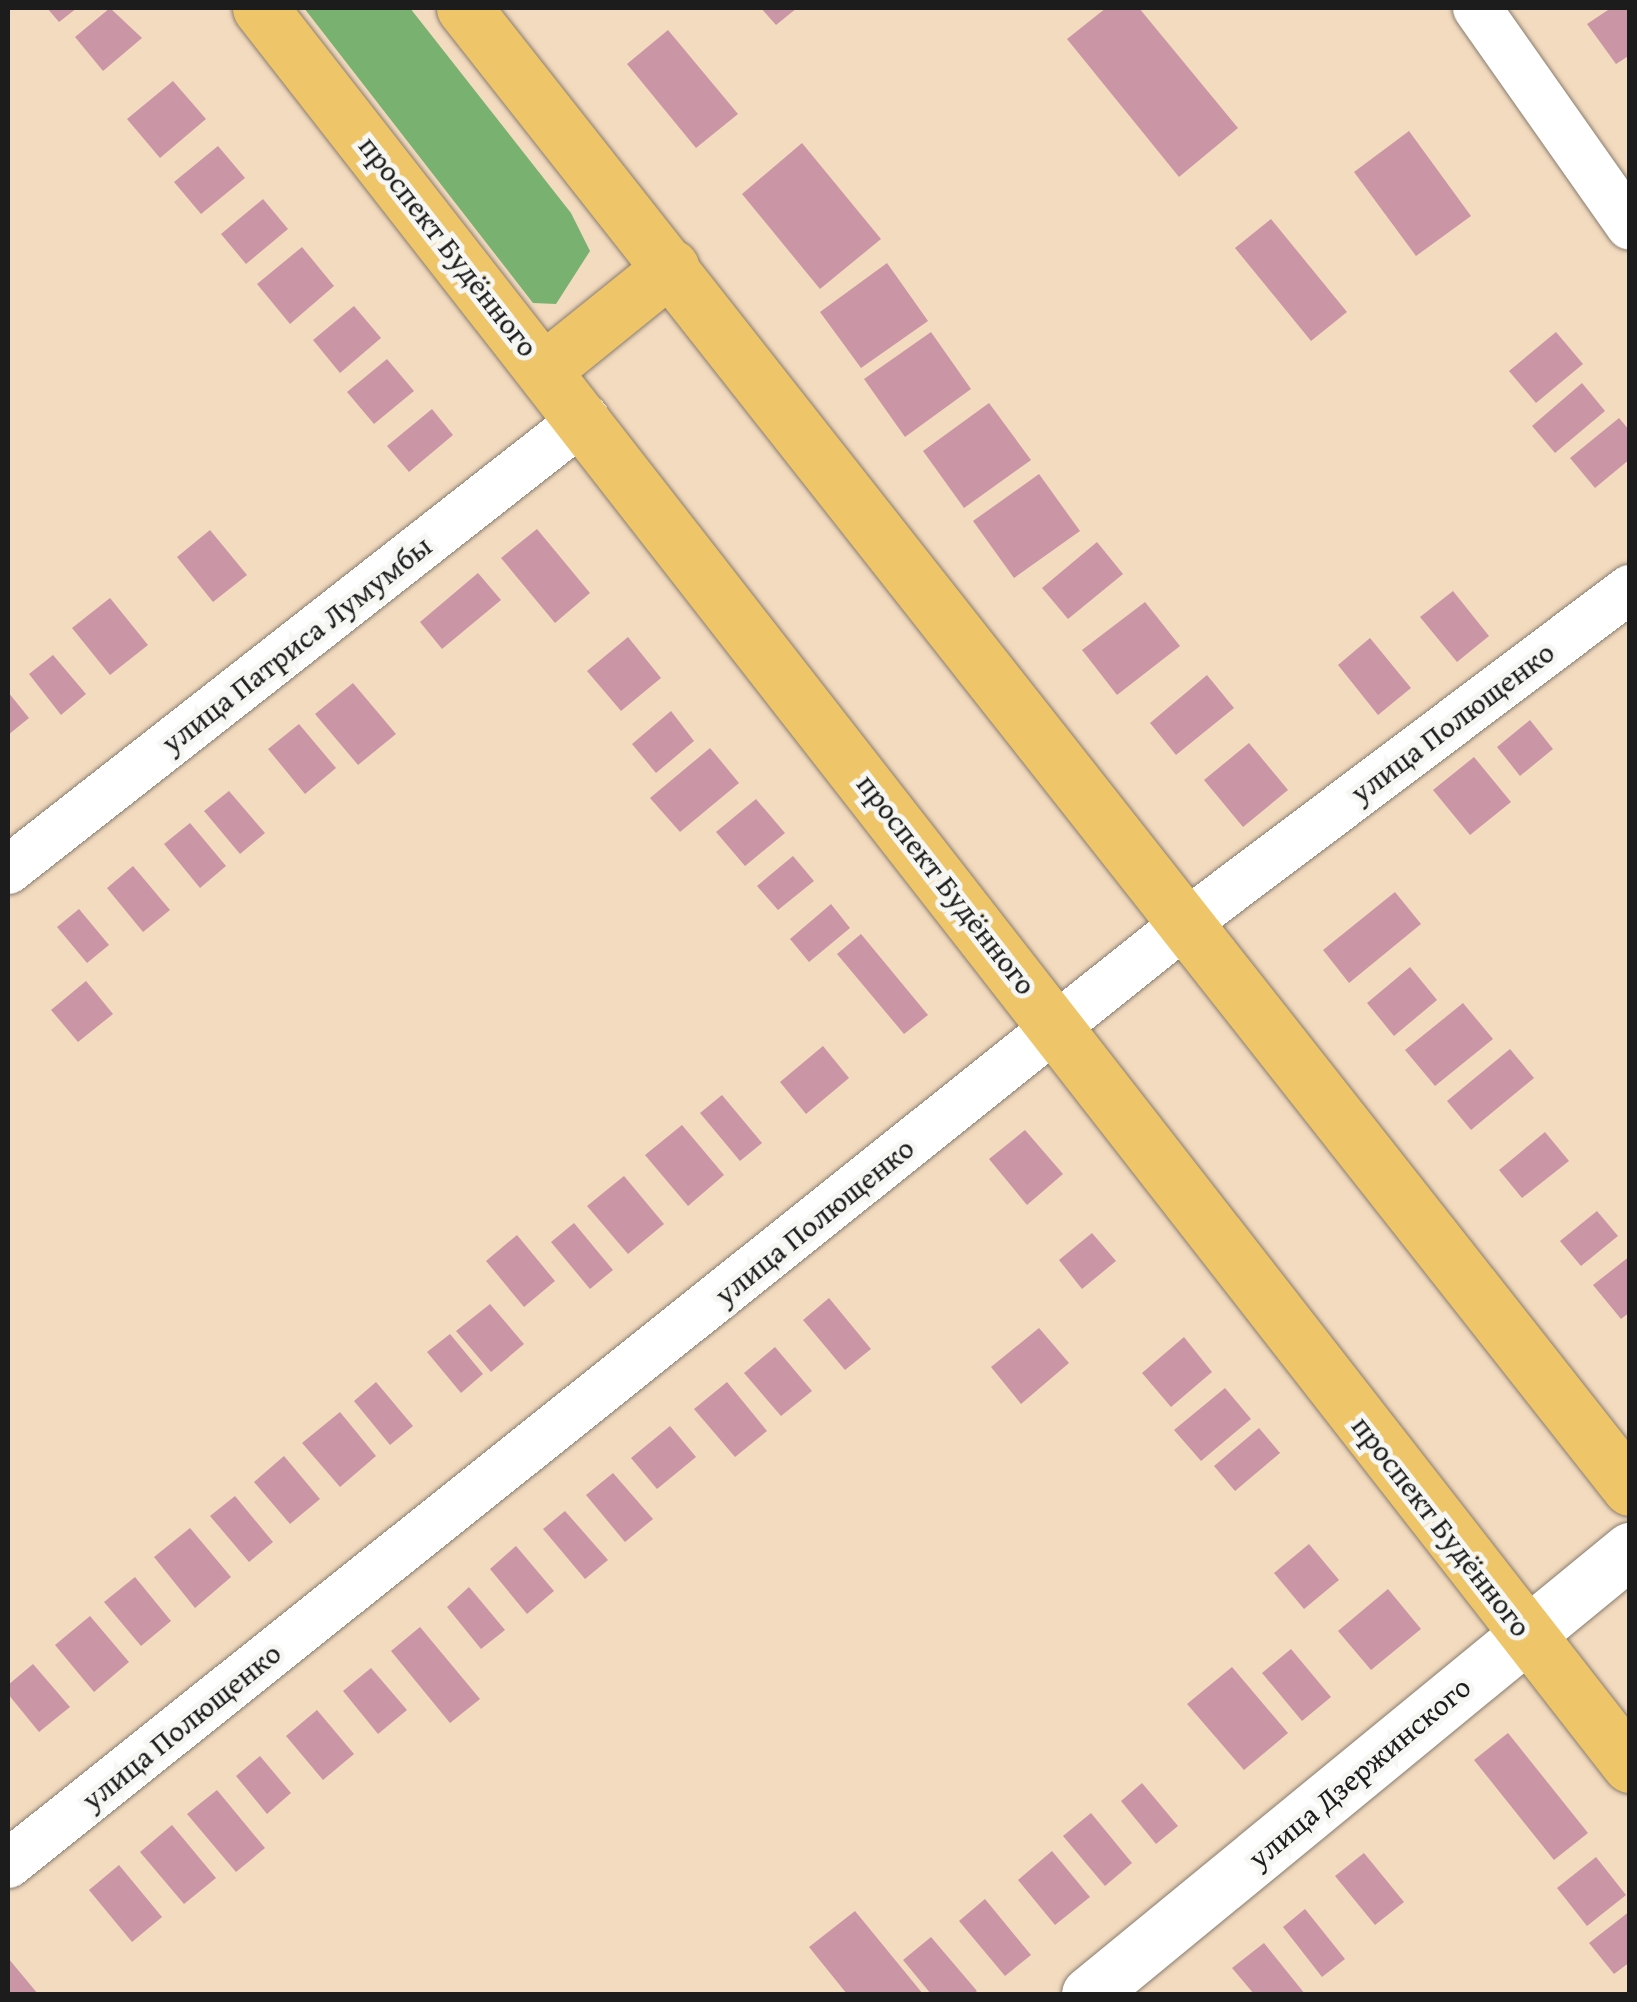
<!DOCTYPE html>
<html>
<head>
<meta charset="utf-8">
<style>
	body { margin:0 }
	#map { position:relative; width:1637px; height:2002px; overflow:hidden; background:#f3dbbf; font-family:"Gentium Book Plus",serif }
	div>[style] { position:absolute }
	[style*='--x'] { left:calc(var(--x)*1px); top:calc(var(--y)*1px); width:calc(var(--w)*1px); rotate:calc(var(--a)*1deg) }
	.forest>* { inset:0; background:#79b270 }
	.building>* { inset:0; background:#ca96a6 }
	.roads { filter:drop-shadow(0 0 2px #887c6e) drop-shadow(0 0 2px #887c6e) }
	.minor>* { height:48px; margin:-24px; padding:0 24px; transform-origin:24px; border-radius:24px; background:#fff }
	.tertiary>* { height:55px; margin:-27.5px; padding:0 27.5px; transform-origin:27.5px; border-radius:27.5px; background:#fff }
	.primary>* { height:55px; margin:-27.5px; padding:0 27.5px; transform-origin:27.5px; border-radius:27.5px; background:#eec569 }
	span { translate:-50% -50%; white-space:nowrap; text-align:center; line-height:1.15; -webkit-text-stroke:10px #f6f6f2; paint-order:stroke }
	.street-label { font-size:30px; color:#1c1c1c }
	.frame { position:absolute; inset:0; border:10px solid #1c1c1c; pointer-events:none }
</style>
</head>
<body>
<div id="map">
	<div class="forest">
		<i style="clip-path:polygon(304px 8px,410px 8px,571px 213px,590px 251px,556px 304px,533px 303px)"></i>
	</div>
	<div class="building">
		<i style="clip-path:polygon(47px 8px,77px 8px,59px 22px)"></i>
		<i style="clip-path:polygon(110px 8px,142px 38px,103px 71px,75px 37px)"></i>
		<i style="clip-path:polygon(761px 8px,797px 8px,776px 25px)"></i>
		<i style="clip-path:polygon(1106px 8px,1139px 8px,1238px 128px,1179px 177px,1067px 39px)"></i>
		<i style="clip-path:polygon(1611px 8px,1630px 8px,1630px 55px,1616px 64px,1587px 24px)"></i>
		<i style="clip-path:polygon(668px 30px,738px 114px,696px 148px,627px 64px)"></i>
		<i style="clip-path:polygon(173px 81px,206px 119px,160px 158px,127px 119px)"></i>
		<i style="clip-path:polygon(1409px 131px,1471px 216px,1416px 256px,1354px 172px)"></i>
		<i style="clip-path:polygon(802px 143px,881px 239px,820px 289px,742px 194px)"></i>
		<i style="clip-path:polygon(218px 146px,245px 178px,201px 214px,174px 182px)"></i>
		<i style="clip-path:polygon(263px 199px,288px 229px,246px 264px,221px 234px)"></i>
		<i style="clip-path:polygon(1271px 219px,1347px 312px,1311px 341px,1235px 248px)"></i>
		<i style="clip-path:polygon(302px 247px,334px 286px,290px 324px,257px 284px)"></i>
		<i style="clip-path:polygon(887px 263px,928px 321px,861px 368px,820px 312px)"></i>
		<i style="clip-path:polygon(354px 306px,381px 338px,340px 373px,313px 340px)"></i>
		<i style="clip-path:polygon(931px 332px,971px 389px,905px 437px,864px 379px)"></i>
		<i style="clip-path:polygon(1556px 332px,1583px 364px,1536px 403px,1509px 371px)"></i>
		<i style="clip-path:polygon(387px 359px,414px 391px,374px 424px,347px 392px)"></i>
		<i style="clip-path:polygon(1582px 383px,1605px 411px,1555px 453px,1532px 426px)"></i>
		<i style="clip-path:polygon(989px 403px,1031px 460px,964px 508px,923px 451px)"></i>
		<i style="clip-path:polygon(432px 409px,453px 435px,409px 472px,387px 446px)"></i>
		<i style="clip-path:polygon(1619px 418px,1630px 431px,1630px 459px,1595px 488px,1570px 458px)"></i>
		<i style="clip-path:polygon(1039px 474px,1080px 531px,1014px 578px,973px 521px)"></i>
		<i style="clip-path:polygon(537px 529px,590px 593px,555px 623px,501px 558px)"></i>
		<i style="clip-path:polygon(210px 530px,247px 575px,213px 602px,177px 557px)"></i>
		<i style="clip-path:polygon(1097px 542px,1123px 574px,1068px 619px,1042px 588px)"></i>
		<i style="clip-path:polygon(478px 573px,501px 600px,442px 649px,420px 622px)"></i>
		<i style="clip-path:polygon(1453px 591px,1489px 636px,1457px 662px,1420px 617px)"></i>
		<i style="clip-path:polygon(110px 598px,148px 645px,110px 675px,72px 628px)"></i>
		<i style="clip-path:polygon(1145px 602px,1180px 646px,1117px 695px,1082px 650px)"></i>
		<i style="clip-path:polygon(628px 637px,661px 678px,621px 711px,587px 671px)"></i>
		<i style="clip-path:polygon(1370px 638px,1411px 688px,1378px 715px,1338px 665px)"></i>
		<i style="clip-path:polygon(53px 655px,86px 694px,61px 715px,29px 674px)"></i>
		<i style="clip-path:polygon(1207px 675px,1234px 708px,1176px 755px,1150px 723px)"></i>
		<i style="clip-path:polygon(353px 683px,396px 734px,358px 765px,315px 714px)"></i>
		<i style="clip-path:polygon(8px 692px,29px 718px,8px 735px)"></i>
		<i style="clip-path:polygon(671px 711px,694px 741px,656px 773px,632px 744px)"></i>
		<i style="clip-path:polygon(1530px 720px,1553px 749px,1520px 776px,1497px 747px)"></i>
		<i style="clip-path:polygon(299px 724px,336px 768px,305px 794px,268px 749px)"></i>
		<i style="clip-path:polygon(1249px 743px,1288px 790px,1243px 827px,1204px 780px)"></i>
		<i style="clip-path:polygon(710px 748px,739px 783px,680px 832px,650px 798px)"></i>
		<i style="clip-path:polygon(1474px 757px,1511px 802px,1470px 835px,1433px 790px)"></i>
		<i style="clip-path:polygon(229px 791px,265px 833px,240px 854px,204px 811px)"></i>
		<i style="clip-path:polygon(756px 799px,785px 833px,745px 866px,716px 832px)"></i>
		<i style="clip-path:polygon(190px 823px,226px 866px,200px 888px,164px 844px)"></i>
		<i style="clip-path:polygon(793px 856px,814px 881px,778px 910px,757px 886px)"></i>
		<i style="clip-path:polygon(133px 866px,170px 910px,143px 932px,107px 888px)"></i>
		<i style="clip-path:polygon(1395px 892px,1421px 924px,1349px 983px,1323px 950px)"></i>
		<i style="clip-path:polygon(831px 904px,850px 928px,809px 962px,790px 939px)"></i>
		<i style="clip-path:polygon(79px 909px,109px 945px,87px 963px,57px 927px)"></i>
		<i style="clip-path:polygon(861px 934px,928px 1015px,904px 1034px,837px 954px)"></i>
		<i style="clip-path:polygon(1410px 967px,1437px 1000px,1394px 1036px,1367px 1003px)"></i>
		<i style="clip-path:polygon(86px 981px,113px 1014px,78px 1042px,51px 1010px)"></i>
		<i style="clip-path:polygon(1463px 1003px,1493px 1039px,1435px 1086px,1405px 1050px)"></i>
		<i style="clip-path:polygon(823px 1046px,849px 1078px,806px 1114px,780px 1082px)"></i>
		<i style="clip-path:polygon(1510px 1049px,1534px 1078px,1471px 1130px,1447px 1101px)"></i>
		<i style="clip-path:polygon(722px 1095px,762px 1143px,740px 1161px,700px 1113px)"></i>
		<i style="clip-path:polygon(682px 1125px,724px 1175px,688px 1206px,645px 1155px)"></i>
		<i style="clip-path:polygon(1025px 1130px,1063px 1174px,1027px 1205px,989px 1159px)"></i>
		<i style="clip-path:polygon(1545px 1132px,1569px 1161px,1522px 1198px,1499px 1170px)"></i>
		<i style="clip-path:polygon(624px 1176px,664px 1224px,628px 1254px,587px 1206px)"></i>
		<i style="clip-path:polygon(1597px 1211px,1618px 1236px,1581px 1266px,1560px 1241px)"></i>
		<i style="clip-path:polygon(574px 1223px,613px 1270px,590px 1289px,551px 1242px)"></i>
		<i style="clip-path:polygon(1092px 1233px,1116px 1261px,1082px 1289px,1059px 1260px)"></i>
		<i style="clip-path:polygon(517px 1235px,555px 1281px,524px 1307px,486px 1261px)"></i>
		<i style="clip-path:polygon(1630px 1256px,1630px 1312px,1621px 1319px,1593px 1285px)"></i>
		<i style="clip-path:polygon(829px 1298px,871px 1349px,845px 1370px,803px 1320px)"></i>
		<i style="clip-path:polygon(490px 1304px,524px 1344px,491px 1372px,456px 1331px)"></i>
		<i style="clip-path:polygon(1039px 1328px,1069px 1363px,1021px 1404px,991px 1367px)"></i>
		<i style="clip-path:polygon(450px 1334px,483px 1374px,461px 1393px,427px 1352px)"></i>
		<i style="clip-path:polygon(1184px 1337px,1212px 1372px,1171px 1407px,1142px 1373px)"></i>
		<i style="clip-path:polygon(775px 1347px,812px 1391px,781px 1416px,744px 1373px)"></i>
		<i style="clip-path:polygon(376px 1382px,413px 1426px,390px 1445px,354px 1401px)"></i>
		<i style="clip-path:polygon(727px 1382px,767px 1431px,735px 1457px,694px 1409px)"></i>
		<i style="clip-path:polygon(1225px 1388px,1251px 1419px,1201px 1461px,1174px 1430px)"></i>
		<i style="clip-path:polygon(340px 1412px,376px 1456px,340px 1487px,302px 1443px)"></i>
		<i style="clip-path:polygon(670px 1426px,696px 1457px,657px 1489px,631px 1458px)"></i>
		<i style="clip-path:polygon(1259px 1428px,1280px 1453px,1235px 1491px,1214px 1466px)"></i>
		<i style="clip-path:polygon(284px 1456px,320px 1499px,290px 1524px,254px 1482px)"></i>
		<i style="clip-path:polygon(613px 1473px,653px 1519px,625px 1542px,586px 1495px)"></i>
		<i style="clip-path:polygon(235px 1496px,273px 1542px,249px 1562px,210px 1516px)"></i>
		<i style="clip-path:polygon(565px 1511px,608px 1560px,585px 1579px,543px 1529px)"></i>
		<i style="clip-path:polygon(190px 1528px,231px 1577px,195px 1608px,154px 1557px)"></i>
		<i style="clip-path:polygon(1309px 1544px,1339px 1580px,1304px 1609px,1274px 1573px)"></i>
		<i style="clip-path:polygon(516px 1546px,554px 1591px,527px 1614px,490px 1569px)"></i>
		<i style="clip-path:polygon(135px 1577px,171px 1621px,141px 1646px,104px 1602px)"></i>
		<i style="clip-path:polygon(469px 1587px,505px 1630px,481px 1649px,447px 1607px)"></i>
		<i style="clip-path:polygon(1388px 1589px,1421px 1629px,1371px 1670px,1338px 1631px)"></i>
		<i style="clip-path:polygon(90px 1616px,129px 1662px,94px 1692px,55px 1645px)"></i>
		<i style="clip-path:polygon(420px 1627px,480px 1699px,450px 1723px,391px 1651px)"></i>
		<i style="clip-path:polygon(1291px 1649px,1331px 1697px,1302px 1721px,1262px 1673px)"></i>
		<i style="clip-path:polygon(33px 1664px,70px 1707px,39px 1732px,8px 1694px,8px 1685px)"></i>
		<i style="clip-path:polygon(1232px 1667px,1288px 1733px,1244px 1770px,1187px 1704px)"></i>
		<i style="clip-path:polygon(371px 1668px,407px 1710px,378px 1734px,343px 1691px)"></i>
		<i style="clip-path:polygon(317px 1710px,354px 1754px,323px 1780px,286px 1736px)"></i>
		<i style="clip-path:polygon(1508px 1733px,1588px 1833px,1554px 1860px,1474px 1760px)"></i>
		<i style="clip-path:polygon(260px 1756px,291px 1793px,267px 1814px,236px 1776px)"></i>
		<i style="clip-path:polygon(1142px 1783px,1178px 1826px,1156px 1844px,1121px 1801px)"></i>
		<i style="clip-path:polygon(217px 1790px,265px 1848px,236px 1872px,187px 1814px)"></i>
		<i style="clip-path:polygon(1091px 1813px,1132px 1863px,1105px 1886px,1063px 1836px)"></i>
		<i style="clip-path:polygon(172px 1825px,216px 1878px,184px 1904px,140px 1852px)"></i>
		<i style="clip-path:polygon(1052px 1851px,1090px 1897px,1055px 1925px,1018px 1880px)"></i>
		<i style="clip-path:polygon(1364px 1853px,1404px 1902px,1375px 1925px,1335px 1876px)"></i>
		<i style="clip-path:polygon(1596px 1857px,1626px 1895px,1587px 1926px,1557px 1888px)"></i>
		<i style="clip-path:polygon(119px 1865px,162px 1917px,132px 1942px,89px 1890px)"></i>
		<i style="clip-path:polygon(985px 1899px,1031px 1955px,1005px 1976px,959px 1921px)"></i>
		<i style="clip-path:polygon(1305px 1909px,1345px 1959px,1322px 1977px,1283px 1927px)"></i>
		<i style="clip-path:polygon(855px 1911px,923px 1994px,847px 1994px,809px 1947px)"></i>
		<i style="clip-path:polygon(1630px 1911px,1630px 1962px,1614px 1974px,1589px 1943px)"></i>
		<i style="clip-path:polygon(931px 1937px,977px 1991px,973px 1994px,931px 1994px,903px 1960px)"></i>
		<i style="clip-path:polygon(1264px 1943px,1305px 1994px,1254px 1994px,1232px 1968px)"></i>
		<i style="clip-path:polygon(8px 1958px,38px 1994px,8px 1994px)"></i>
	</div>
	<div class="roads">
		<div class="minor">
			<i style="--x:1477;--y:8;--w:266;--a:54.9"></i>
			<i style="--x:8;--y:870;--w:733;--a:-38.07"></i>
			<i style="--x:8;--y:1864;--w:1503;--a:-38.62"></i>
			<i style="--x:1182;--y:926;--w:561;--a:-36.95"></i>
		</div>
		<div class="tertiary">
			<i style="--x:1089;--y:1994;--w:700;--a:-39.38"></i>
		</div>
		<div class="primary">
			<i style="--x:260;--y:8;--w:2228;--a:52.06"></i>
			<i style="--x:464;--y:8;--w:1884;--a:51.77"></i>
			<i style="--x:546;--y:368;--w:161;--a:-38.9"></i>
		</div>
	</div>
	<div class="street-label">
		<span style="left:449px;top:246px;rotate:52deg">проспект Будённого</span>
		<span style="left:296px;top:644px;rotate:-38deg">улица Патриса Лумумбы</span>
		<span style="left:1452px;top:722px;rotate:-37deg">улица Полющенко</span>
		<span style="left:947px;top:884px;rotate:52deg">проспект Будённого</span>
		<span style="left:814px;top:1221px;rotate:-39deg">улица Полющенко</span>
		<span style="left:1442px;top:1526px;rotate:52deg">проспект Будённого</span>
		<span style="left:181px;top:1726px;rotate:-39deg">улица Полющенко</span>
		<span style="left:1359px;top:1772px;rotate:-40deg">улица Дзержинского</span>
	</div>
	<div class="frame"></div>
</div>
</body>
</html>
